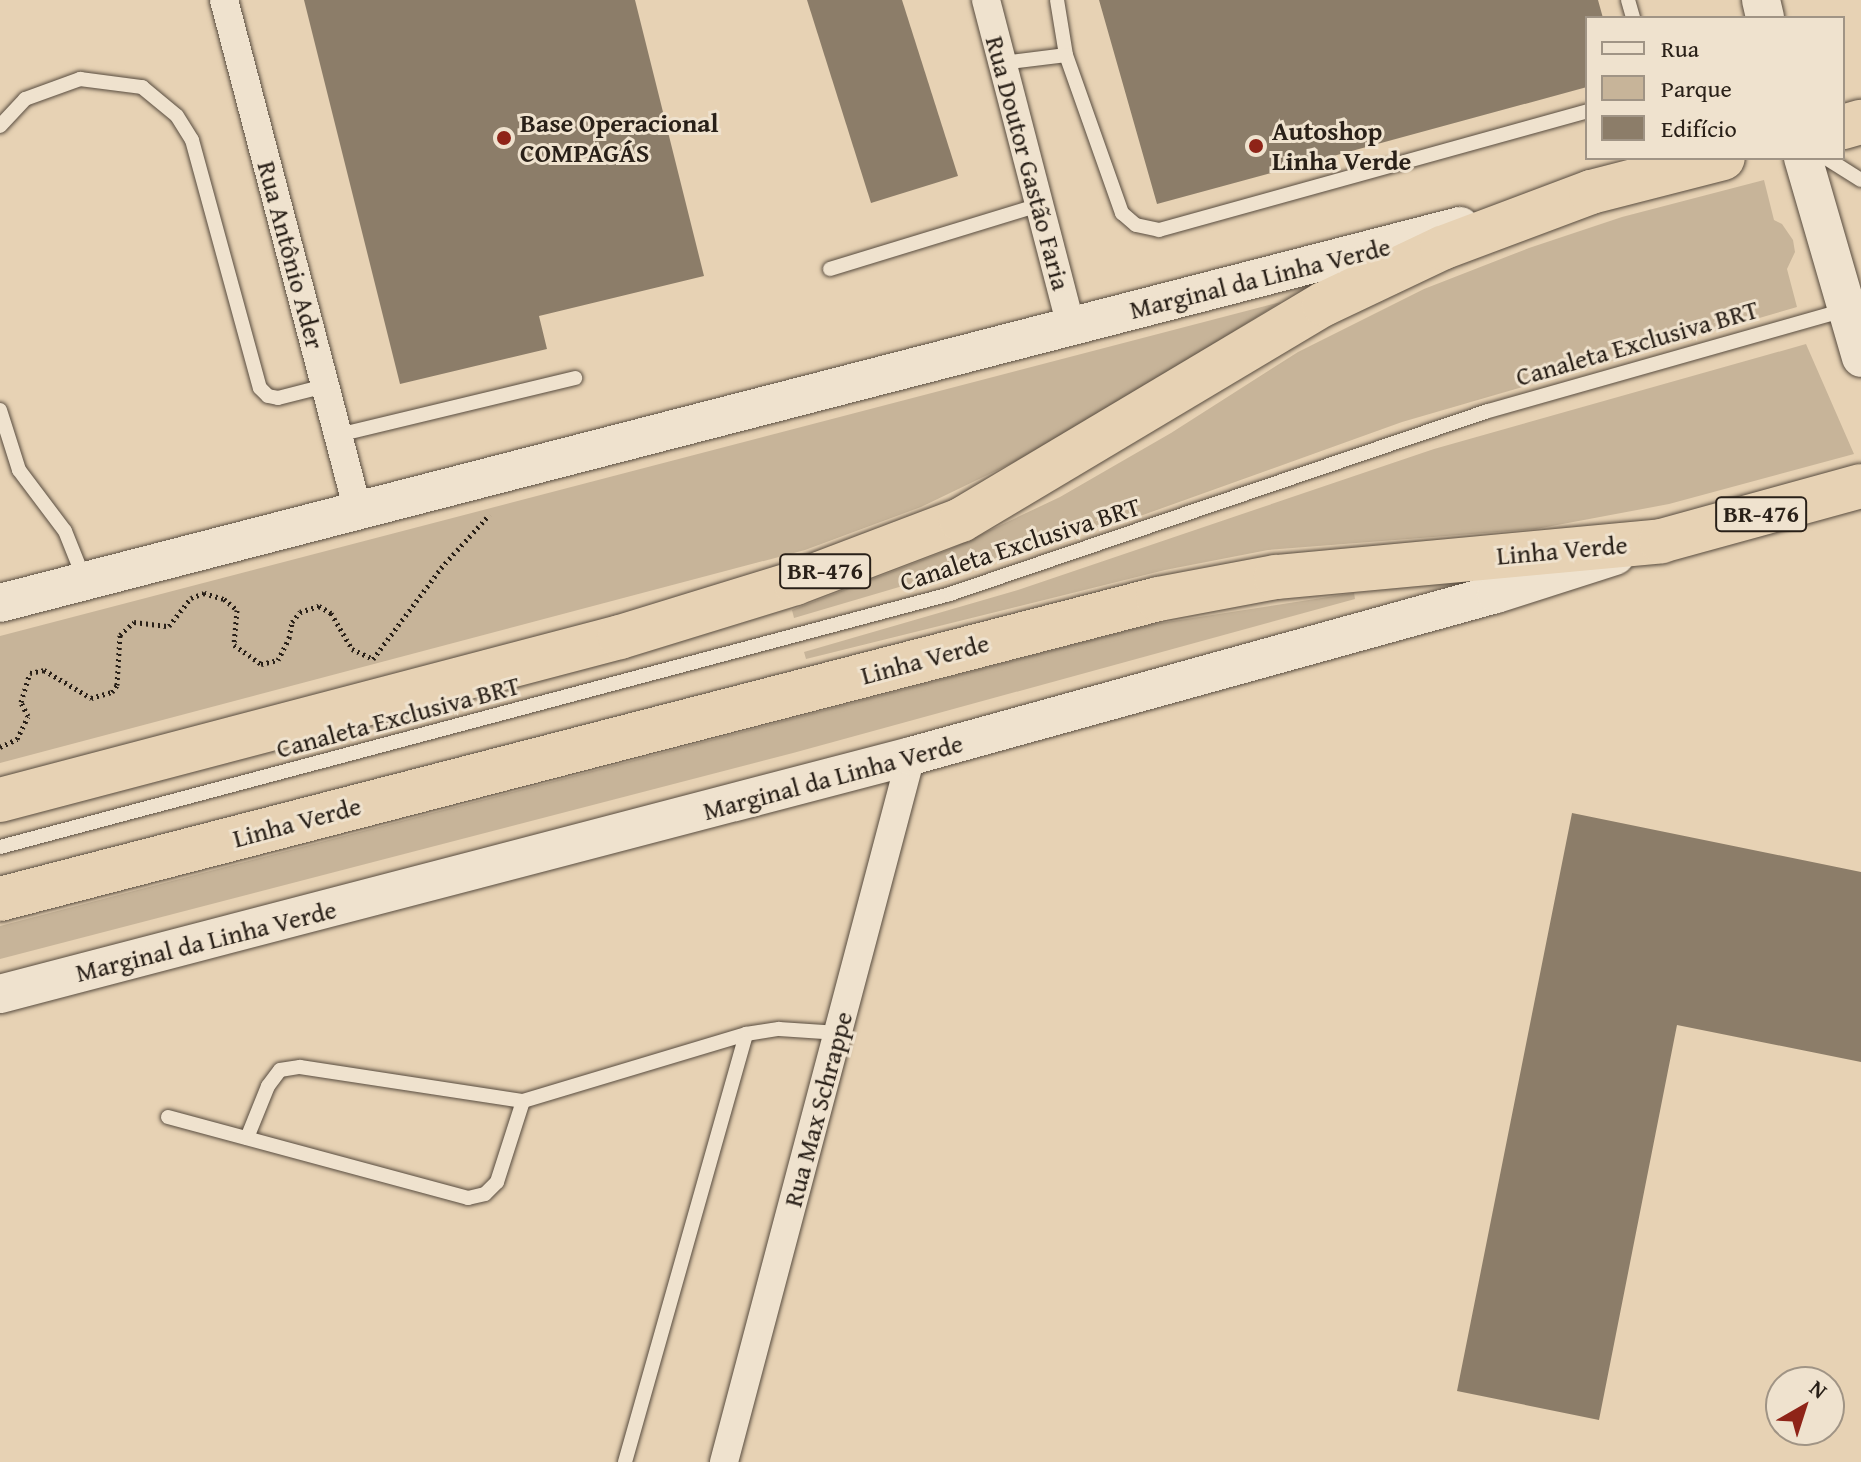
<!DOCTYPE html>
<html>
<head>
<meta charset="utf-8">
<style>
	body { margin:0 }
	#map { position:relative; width:1861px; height:1462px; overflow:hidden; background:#e7d2b4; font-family:"Gentium Book Plus",serif }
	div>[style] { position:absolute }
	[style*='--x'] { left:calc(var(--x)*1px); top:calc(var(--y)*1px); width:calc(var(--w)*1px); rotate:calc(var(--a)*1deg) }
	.green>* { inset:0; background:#c7b499 }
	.building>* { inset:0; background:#8c7d69 }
	.path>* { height:5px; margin-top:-2.5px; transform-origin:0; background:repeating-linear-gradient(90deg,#292018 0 2px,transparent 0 6px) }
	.roads { filter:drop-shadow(0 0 2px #584c3f) drop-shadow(0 0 2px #584c3f) }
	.lane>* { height:14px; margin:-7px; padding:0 7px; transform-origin:7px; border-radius:7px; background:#efe2ce }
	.street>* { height:28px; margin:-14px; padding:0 14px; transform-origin:14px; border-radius:14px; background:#efe2ce }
	.secondary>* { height:38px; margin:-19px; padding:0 19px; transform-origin:19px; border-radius:19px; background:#efe2ce }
	.highway>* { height:44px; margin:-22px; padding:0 22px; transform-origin:22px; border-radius:22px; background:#e7d2b4 }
	.dots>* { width:22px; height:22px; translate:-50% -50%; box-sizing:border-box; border:4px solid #efe2ce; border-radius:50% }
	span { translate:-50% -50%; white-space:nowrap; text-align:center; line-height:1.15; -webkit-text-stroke:6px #efe2ce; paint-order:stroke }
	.shield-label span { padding:2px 6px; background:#efe2ce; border:2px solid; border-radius:6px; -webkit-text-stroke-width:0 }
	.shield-label { font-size:24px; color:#292018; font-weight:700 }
	.poi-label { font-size:26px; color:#292018; font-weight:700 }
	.left { translate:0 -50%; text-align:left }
	.street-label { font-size:26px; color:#292018 }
	.legend { position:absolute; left:1585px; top:16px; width:260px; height:144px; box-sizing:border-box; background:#efe2ce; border:2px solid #a09485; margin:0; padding:10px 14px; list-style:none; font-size:24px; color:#292018 }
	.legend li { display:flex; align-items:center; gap:16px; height:40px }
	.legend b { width:40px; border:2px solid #a09485 }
	.north { position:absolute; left:1765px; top:1366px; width:80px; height:80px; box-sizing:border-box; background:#efe2ce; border:2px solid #a09485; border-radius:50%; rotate:39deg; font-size:22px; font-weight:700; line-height:32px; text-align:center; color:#292018 }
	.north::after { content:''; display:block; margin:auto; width:28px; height:36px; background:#8f2418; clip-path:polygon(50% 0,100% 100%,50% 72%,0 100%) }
</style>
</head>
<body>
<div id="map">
	<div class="green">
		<i style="clip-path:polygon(1764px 180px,1774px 220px,1782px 224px,1793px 240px,1795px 252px,1787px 269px,1797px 307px,1402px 422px,1143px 515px,794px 618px,792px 610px,948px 550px,1060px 497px,1171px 433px,1298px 352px,1424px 289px,1529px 248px,1622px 217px)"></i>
		<i style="clip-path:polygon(1281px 302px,1058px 441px,921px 507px,805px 550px,0 763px,0 636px)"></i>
		<i style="clip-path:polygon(1806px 344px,1854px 454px,1669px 504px,1536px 529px,1268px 550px,1165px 570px,806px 659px,804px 652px,1018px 590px,1434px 449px)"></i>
		<i style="clip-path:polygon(1354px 593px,1355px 599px,793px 753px,0 959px,0 926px,1154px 624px)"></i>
	</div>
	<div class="building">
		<i style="clip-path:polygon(304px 0,635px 0,704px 276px,539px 316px,547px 349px,400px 384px)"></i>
		<i style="clip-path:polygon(807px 0,902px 0,958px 176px,871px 203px)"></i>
		<i style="clip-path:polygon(1099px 0,1598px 0,1603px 18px,1587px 18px,1587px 87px,1157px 204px)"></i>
		<i style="clip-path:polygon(1572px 813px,1861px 872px,1861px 1062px,1677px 1025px,1599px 1420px,1457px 1391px)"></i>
	</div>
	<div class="path">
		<i style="--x:0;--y:747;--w:19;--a:-25"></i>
		<i style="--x:17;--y:739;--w:25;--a:-64"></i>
		<i style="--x:28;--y:716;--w:16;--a:-117"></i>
		<i style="--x:21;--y:702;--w:30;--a:-73"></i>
		<i style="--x:30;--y:673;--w:14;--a:-12"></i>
		<i style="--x:44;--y:670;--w:55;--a:30.8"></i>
		<i style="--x:91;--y:698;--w:22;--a:-16"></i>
		<i style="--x:112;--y:692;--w:9;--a:-54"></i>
		<i style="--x:117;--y:685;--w:50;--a:-86.6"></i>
		<i style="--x:120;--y:635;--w:19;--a:-43"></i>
		<i style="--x:134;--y:622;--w:35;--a:7"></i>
		<i style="--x:169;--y:626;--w:36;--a:-52"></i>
		<i style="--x:191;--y:598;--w:14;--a:-21"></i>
		<i style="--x:204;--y:593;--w:21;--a:17"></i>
		<i style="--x:224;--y:599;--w:17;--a:40"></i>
		<i style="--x:237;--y:610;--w:35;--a:95"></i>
		<i style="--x:234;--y:645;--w:33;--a:35"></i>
		<i style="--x:261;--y:664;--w:17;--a:-13"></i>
		<i style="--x:278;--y:660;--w:25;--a:-63"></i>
		<i style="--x:289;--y:638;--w:16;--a:-79"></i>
		<i style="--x:292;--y:622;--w:13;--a:-51"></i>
		<i style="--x:300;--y:612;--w:20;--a:-18"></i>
		<i style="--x:319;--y:606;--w:14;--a:30"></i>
		<i style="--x:331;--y:613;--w:42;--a:59.7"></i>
		<i style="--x:352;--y:649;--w:23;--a:25"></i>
		<i style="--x:373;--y:659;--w:114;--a:-53.2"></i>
		<i style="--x:441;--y:568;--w:72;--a:-47.8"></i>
	</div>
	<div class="roads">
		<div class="lane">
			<i style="--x:1057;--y:0;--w:56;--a:80.7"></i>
			<i style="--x:1066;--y:55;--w:168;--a:70.5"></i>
			<i style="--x:1122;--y:213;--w:18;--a:41"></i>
			<i style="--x:1136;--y:225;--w:24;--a:12"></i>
			<i style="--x:1159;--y:230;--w:444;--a:-15.5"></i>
			<i style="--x:1628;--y:0;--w:19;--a:74"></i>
			<i style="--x:1002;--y:63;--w:64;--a:-7.1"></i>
			<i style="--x:0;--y:126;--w:37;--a:-47"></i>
			<i style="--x:25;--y:99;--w:59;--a:-20"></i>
			<i style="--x:80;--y:79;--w:63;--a:7.4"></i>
			<i style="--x:142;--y:87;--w:45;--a:39.6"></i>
			<i style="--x:177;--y:116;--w:28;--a:58"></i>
			<i style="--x:192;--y:140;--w:257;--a:74.7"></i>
			<i style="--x:260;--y:388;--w:11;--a:45"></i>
			<i style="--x:268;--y:396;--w:10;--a:11"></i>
			<i style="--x:278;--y:398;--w:49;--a:-14.3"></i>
			<i style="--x:1826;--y:158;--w:41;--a:32.2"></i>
			<i style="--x:830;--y:269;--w:219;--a:-17"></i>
			<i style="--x:0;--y:410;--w:63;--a:72.4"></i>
			<i style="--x:19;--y:470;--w:76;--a:53"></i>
			<i style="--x:65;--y:531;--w:54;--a:68.2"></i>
			<i style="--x:338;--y:435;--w:244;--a:-13.5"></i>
			<i style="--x:0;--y:847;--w:983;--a:-14.91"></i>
			<i style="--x:950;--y:594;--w:568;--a:-18.79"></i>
			<i style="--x:1488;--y:411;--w:372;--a:-15.8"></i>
			<i style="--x:168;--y:1117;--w:311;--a:15.1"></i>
			<i style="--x:468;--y:1198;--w:17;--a:-13"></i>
			<i style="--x:485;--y:1194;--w:17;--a:-45"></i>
			<i style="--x:497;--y:1182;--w:85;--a:-72.2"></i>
			<i style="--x:247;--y:1138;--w:56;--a:-68"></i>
			<i style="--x:268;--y:1086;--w:20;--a:-53"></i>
			<i style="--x:280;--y:1070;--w:20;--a:-9"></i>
			<i style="--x:300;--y:1067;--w:226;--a:8.7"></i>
			<i style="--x:523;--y:1101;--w:233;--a:-16.7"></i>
			<i style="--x:746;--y:1034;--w:33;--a:-9"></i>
			<i style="--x:779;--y:1029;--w:60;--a:3.8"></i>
			<i style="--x:625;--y:1462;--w:445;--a:-74.2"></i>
		</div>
		<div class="street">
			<i style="--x:224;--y:0;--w:528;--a:75.31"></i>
			<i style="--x:986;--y:0;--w:337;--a:75.4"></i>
			<i style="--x:724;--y:1462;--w:730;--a:-75.16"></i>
		</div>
		<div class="secondary">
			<i style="--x:1761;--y:0;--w:18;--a:77"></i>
			<i style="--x:1803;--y:158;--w:208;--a:73.8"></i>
			<i style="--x:0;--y:603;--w:1508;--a:-14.48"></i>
			<i style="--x:0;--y:994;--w:942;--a:-14.64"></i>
			<i style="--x:911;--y:756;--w:607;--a:-15.48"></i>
			<i style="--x:1496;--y:594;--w:125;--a:-17.7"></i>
		</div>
		<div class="highway">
			<i style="--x:1843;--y:127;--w:19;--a:-16"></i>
			<i style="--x:0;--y:800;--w:641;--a:-14.73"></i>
			<i style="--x:620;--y:637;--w:183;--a:-17.1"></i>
			<i style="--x:795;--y:583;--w:178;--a:-20.8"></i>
			<i style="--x:961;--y:520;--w:422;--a:-30.8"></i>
			<i style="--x:1324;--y:304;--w:131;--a:-25.4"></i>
			<i style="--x:1442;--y:248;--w:159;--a:-20.6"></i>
			<i style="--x:1591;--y:192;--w:136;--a:-14.4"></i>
			<i style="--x:0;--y:899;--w:1196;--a:-14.52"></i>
			<i style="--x:1158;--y:599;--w:120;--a:-10.6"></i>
			<i style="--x:1276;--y:577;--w:387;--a:-5.3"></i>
			<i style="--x:1661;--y:541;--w:207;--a:-15.4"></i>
		</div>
	</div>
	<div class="dots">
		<i style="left:504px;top:138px;background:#8f2418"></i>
		<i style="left:1256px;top:146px;background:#8f2418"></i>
	</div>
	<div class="shield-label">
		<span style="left:1761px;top:514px">BR-476</span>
		<span style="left:825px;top:571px">BR-476</span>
	</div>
	<div class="poi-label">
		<span class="left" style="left:520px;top:138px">Base Operacional<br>COMPAGÁS</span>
		<span class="left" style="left:1272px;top:146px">Autoshop<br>Linha Verde</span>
	</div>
	<div class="street-label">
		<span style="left:1028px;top:163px;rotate:75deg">Rua Doutor Gastão Faria</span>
		<span style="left:291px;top:255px;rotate:75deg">Rua Antônio Ader</span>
		<span style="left:1260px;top:278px;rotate:-14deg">Marginal da Linha Verde</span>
		<span style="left:1637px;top:343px;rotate:-16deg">Canaleta Exclusiva BRT</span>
		<span style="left:1020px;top:544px;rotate:-18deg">Canaleta Exclusiva BRT</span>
		<span style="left:1562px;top:550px;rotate:-5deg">Linha Verde</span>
		<span style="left:925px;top:659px;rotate:-15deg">Linha Verde</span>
		<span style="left:398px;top:717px;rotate:-15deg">Canaleta Exclusiva BRT</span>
		<span style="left:833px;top:777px;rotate:-15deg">Marginal da Linha Verde</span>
		<span style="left:297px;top:822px;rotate:-15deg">Linha Verde</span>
		<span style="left:206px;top:941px;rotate:-14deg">Marginal da Linha Verde</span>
		<span style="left:818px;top:1109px;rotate:-75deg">Rua Max Schrappe</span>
	</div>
	<ul class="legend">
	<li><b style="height:10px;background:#efe2ce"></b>Rua</li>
	<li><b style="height:22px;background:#c7b499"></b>Parque</li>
	<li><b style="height:22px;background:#8c7d69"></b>Edifício</li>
	</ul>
	<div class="north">N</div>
</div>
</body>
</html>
